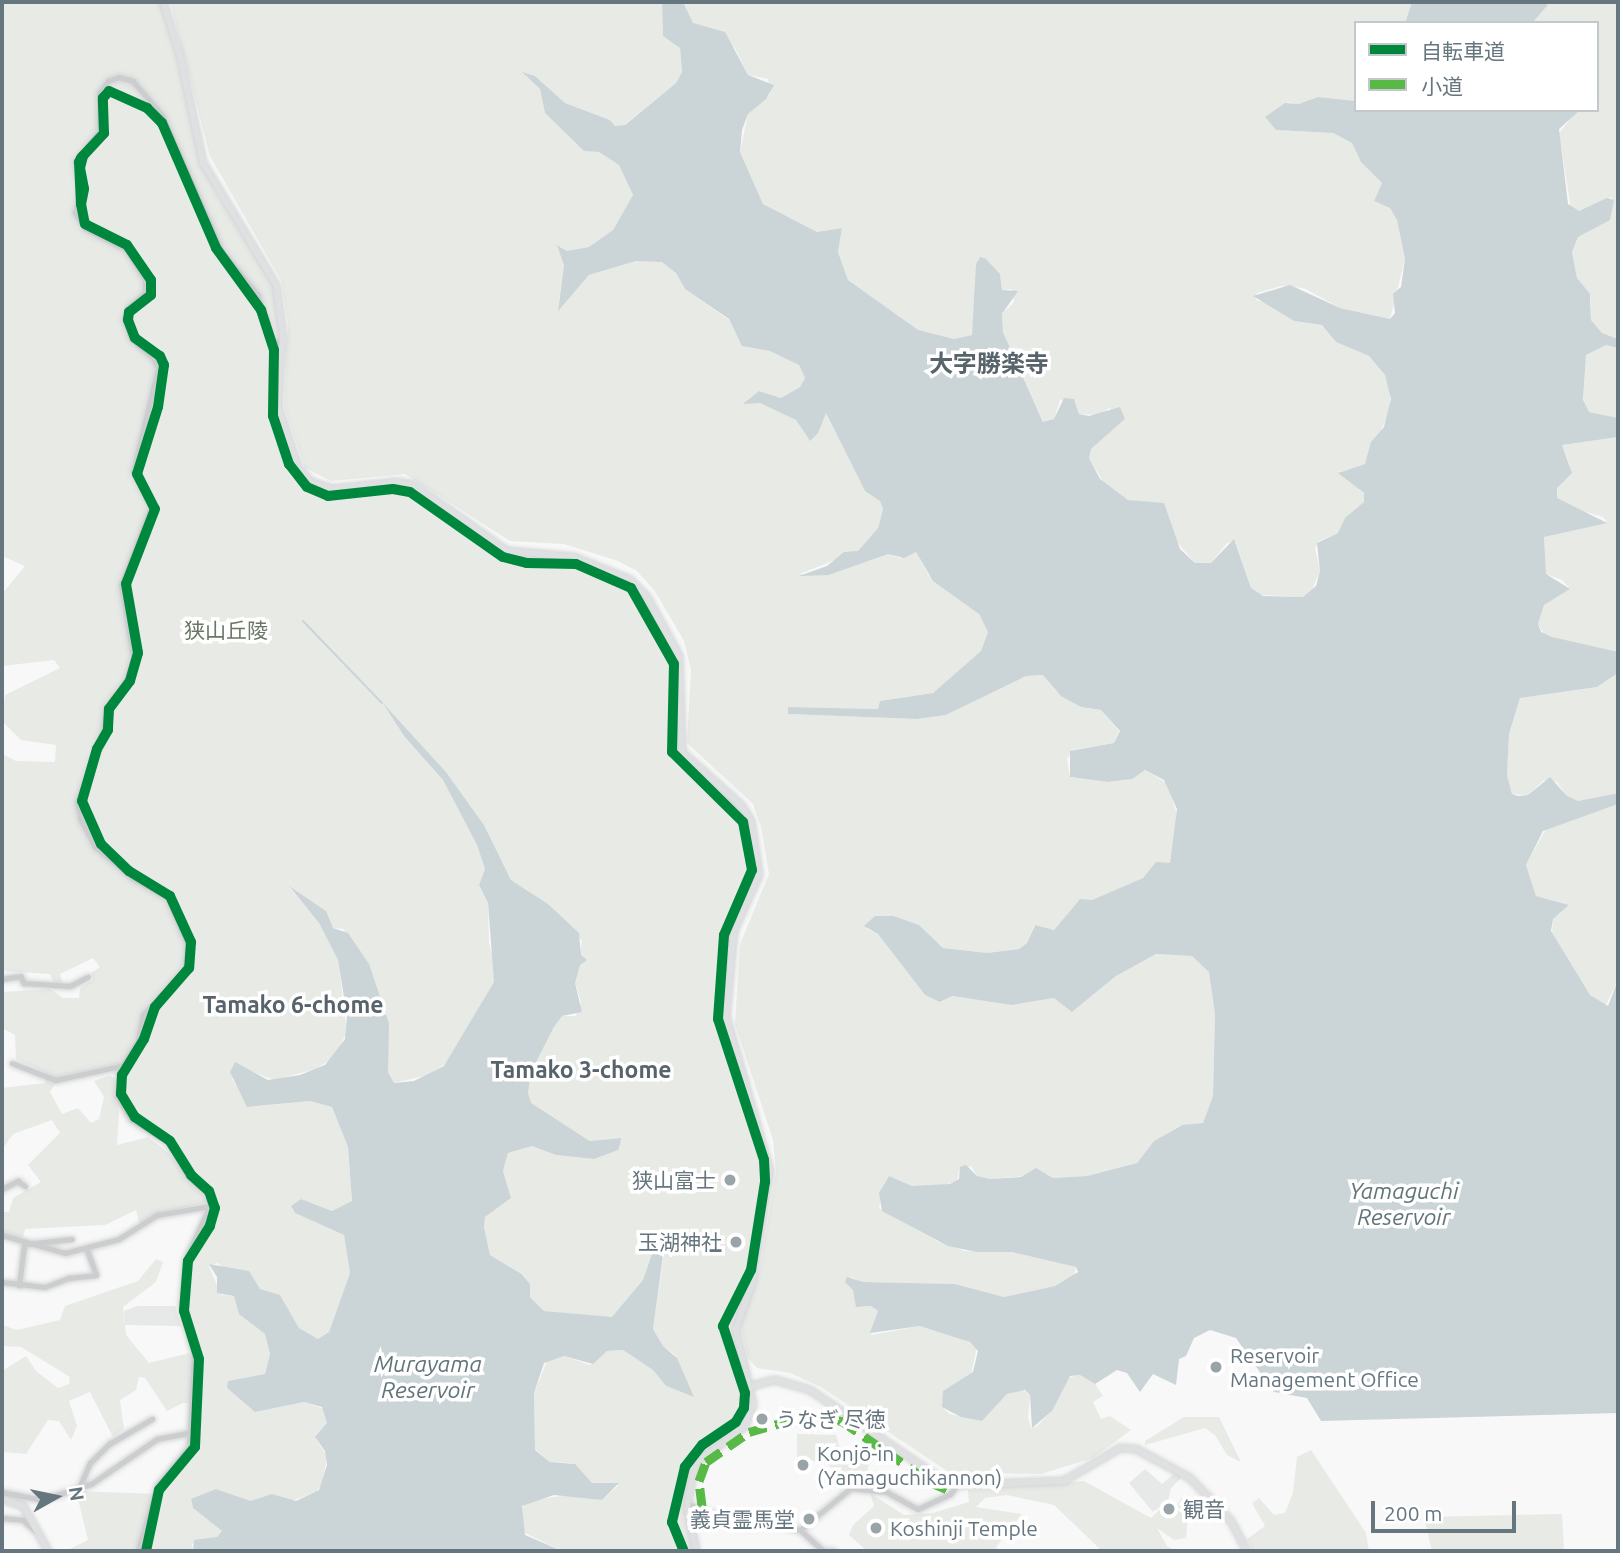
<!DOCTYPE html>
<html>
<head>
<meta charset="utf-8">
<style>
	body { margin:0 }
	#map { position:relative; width:1620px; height:1553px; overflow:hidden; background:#f8f8f8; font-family:Ubuntu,"Noto Sans JP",sans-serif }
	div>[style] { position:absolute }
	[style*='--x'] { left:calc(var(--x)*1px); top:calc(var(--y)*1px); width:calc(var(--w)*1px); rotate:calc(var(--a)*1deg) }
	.built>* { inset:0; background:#e7e8e8 }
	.green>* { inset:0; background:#e8eae6 }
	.water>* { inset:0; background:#cbd4d6 }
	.stream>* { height:2px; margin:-1px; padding:0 1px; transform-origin:1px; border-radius:1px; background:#cbd4d6 }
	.roads { filter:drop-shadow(0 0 2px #d4d5d6) drop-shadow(0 0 2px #d4d5d6) }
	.street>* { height:4.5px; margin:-2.25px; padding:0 2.25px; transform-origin:2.25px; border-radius:2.25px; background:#cbcdce }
	.secondary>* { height:6px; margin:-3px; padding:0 3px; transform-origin:3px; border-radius:3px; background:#dfe0e1 }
	.primary>* { height:6px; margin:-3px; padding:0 3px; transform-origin:3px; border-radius:3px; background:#dfe0e1 }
	.quiet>* { height:9px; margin-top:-4.5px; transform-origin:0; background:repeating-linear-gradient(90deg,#58b947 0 18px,transparent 0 27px) }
	.cycleway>* { height:10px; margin:-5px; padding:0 5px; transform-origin:5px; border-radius:5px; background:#00873e }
	.dots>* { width:19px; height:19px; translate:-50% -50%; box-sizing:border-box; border:4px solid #fff; border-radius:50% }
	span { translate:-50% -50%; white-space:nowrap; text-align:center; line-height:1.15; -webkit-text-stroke:7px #fff; paint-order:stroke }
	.park-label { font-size:21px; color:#6a7865 }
	.poi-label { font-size:21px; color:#66767f }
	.right { translate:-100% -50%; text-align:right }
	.left { translate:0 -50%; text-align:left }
	.neighbourhood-label { font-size:23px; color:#58646b; font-weight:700 }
	.water-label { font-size:23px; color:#617579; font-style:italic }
	.quarter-label { font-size:24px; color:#58646b; font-weight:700 }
	.frame { position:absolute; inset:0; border:4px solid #66767f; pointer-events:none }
	.legend { position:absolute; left:1354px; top:21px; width:245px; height:91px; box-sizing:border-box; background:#fff; border:2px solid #c2c8cc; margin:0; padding:9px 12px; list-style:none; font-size:21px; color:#66767f }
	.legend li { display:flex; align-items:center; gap:14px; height:35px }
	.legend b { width:35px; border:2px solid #c2c8cc }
	.north { position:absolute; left:21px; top:1462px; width:70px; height:70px; -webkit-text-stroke:5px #fff; paint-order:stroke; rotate:81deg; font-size:19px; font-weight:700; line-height:28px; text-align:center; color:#66767f }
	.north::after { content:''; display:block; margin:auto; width:24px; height:32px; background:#66767f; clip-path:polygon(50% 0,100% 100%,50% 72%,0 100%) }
	.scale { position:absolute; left:1371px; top:1501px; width:145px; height:32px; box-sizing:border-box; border:4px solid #66767f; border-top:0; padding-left:9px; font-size:21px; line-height:24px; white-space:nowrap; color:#66767f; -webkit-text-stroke:5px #fff; paint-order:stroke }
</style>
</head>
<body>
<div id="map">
	<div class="built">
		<i style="clip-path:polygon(137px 1306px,175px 1306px,181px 1326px,125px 1325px,124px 1311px)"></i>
		<i style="clip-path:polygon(1145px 1469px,1162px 1484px,1177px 1471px,1183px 1476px,1171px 1488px,1168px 1501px,1153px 1512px,1129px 1483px)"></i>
	</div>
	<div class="green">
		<i style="clip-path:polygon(2px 2px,163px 2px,203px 163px,218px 195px,271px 274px,283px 323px,278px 406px,304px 475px,324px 488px,405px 482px,501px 548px,567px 556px,625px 577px,642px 589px,677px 651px,681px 670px,678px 744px,747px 812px,759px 875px,739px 916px,726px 1016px,770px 1171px,752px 1283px,737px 1318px,753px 1399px,745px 1426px,700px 1457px,687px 1506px,696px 1551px,562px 1551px,523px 1532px,521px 1509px,528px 1501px,574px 1494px,602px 1500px,619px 1485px,592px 1483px,571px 1463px,550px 1462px,535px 1449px,534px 1393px,547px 1361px,564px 1356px,590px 1365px,607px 1351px,623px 1350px,653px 1370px,666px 1386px,694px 1397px,675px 1355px,663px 1346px,653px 1329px,664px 1253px,649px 1263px,643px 1280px,612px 1318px,544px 1311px,530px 1297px,530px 1284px,523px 1274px,490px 1255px,484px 1227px,485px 1217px,511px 1198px,503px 1171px,508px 1153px,532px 1146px,556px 1155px,594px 1159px,620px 1138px,591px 1141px,530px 1103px,528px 1093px,531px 1072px,554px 1027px,562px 1016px,576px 1016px,581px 1002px,575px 983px,582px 941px,548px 904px,511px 880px,484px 825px,446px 772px,382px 702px,404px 736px,443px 780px,477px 845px,485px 869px,479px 885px,488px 903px,489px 943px,495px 965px,494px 982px,448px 1062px,428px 1075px,394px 1083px,388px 1072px,388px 1019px,367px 961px,343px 929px,333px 928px,322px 908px,289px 887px,319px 923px,338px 960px,347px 1032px,334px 1057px,316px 1069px,274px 1080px,243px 1068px,232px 1079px,250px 1107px,310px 1101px,332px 1107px,348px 1147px,352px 1202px,332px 1211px,301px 1199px,291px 1206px,295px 1213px,344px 1235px,350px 1273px,329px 1332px,318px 1339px,299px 1328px,280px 1295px,264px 1291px,217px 1263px,209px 1266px,221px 1295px,234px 1296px,239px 1313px,265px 1334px,270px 1354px,265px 1374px,239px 1379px,227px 1388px,255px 1412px,304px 1402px,324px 1409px,327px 1423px,316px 1439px,327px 1456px,323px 1481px,317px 1491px,290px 1502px,278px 1496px,251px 1501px,216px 1489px,191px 1500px,193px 1508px,222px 1531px,217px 1537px,192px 1544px,193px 1551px,66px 1551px,88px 1540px,79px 1503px,71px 1491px,160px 1494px,196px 1452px,197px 1404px,183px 1403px,167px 1411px,145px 1378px,139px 1377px,136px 1390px,120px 1400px,124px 1429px,113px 1437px,90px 1392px,69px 1401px,77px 1426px,71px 1440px,59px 1421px,48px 1420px,26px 1454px,2px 1452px,2px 1371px,26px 1356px,36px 1371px,58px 1388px,69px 1384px,70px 1377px,21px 1347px,2px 1346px,2px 1325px,17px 1330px,60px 1320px,65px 1306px,138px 1281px,156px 1259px,163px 1262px,156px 1282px,123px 1307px,126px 1335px,149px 1363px,198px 1351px,186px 1311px,190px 1260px,216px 1209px,215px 1192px,194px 1173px,167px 1133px,136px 1114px,124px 1094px,126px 1075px,118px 1064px,59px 1078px,50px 1092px,62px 1114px,78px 1108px,91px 1123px,99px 1119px,104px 1097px,94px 1081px,110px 1075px,115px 1079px,119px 1114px,117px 1145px,148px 1137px,169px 1153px,208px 1202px,154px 1215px,140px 1225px,136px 1210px,105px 1225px,25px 1229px,22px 1241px,2px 1234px,2px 1212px,9px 1212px,13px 1198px,41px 1182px,28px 1165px,60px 1133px,52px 1120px,13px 1134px,2px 1150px,2px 1088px,45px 1083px,45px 1072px,16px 1059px,15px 1035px,2px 1028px,2px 992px,50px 989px,63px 998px,79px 998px,80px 988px,93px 980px,91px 973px,100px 967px,93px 958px,60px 974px,63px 985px,54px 984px,50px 974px,2px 971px,2px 754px,16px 761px,55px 762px,56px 745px,21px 740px,2px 721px,5px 695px,60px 668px,54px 660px,2px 666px,2px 594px,25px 566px,2px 556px)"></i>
		<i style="clip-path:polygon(170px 2px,662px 2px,663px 35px,680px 48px,682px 72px,676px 83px,624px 125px,615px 126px,610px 120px,565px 103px,535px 76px,526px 76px,540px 89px,545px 113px,584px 151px,599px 152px,619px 165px,633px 195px,613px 230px,589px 247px,567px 251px,560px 246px,564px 264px,558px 309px,589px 275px,636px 261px,662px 261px,676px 273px,685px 289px,729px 320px,743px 346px,770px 351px,799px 364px,805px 378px,800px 387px,781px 398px,759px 391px,745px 403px,760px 403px,796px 420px,809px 440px,826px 413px,863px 487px,880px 501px,883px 509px,878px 528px,858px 551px,799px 574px,829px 575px,888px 554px,900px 558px,916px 552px,929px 576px,979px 614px,988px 632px,981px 651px,933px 693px,880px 701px,878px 709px,788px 707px,788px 714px,917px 719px,946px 715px,1026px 676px,1044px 675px,1057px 692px,1081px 707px,1101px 710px,1119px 731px,1114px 743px,1073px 750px,1067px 759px,1070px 777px,1108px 782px,1127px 780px,1145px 770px,1168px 784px,1177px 815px,1170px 863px,1154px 865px,1143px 878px,1092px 900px,1078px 901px,1054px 930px,1034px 925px,1027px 943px,1019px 949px,987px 953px,943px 948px,919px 925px,866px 928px,878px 934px,925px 995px,942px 1002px,953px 996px,981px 997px,1012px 1005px,1054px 998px,1076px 1009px,1116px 976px,1156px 954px,1192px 956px,1209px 971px,1215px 1014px,1213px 1096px,1203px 1123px,1179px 1126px,1154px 1141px,1137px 1163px,1087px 1176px,1053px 1178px,1047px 1174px,990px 1179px,977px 1176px,971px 1166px,959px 1170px,957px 1181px,938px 1187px,912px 1186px,889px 1176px,884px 1184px,879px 1208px,937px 1241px,965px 1251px,1012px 1252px,1076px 1267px,1074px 1276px,1055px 1286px,1004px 1297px,955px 1284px,864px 1282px,850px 1277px,859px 1307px,871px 1306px,878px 1311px,871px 1335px,920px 1326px,959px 1336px,977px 1347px,971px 1374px,944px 1392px,942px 1407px,950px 1414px,982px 1421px,1007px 1394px,1021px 1389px,1030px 1395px,1028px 1418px,1031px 1428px,1036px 1427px,1050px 1413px,1066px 1378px,1080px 1375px,1095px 1384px,1103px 1396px,1093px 1402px,1101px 1419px,1110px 1416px,1131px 1430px,1093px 1458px,1041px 1474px,950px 1473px,821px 1387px,790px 1373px,757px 1368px,748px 1358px,740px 1322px,760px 1268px,776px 1172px,773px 1140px,735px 1024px,740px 944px,769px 874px,761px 827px,753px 804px,687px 743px,691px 670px,684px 641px,654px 590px,637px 571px,618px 561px,564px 544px,510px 541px,405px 474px,331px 481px,305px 468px,284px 406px,288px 325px,281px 280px,210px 156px)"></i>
		<i style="clip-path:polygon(683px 2px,1412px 2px,1405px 23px,1356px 23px,1356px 101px,1318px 97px,1299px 105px,1288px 102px,1265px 117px,1276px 130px,1333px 133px,1352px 143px,1359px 158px,1382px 183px,1374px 201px,1390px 208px,1397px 220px,1405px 259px,1390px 319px,1340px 308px,1304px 288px,1281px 286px,1257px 293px,1256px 300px,1274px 305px,1294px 321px,1322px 325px,1336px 342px,1369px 356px,1385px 375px,1390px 390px,1390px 411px,1365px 464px,1340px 472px,1364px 494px,1364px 502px,1338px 533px,1319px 541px,1315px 548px,1320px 571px,1312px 590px,1303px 597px,1259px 595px,1251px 588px,1235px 541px,1227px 543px,1211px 563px,1195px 563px,1143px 502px,1128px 500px,1105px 485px,1089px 458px,1091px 449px,1125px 419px,1109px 408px,1100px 415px,1079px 414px,1075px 401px,1060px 400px,1054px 419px,1044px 423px,1003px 332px,1002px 314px,1014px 302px,1012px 289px,1002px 290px,1001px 278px,984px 257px,978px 259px,972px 335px,954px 339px,918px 331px,848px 280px,838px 252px,842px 228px,817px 232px,763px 204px,740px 152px,748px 114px,770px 94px,768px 79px,748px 75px,735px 48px,693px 23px)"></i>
		<i style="clip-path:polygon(1542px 2px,1618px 2px,1618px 339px,1602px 333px,1591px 320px,1591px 298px,1577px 278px,1572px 252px,1578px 237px,1610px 219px,1612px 197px,1579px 211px,1571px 209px,1559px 133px,1576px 112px,1597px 110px,1597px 23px,1532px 23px,1548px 5px)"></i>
		<i style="clip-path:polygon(1606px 345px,1618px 348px,1618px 418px,1589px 412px,1583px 404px,1586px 355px)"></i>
		<i style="clip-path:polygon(1618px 437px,1618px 652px,1610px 653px,1544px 635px,1538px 624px,1544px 605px,1570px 589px,1562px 580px,1546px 574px,1544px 537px,1607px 522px,1603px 517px,1566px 506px,1556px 498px,1556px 491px,1570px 465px,1562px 445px)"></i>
		<i style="clip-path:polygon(1618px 673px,1618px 793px,1578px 801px,1566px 795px,1557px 782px,1544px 780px,1528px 795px,1512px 794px,1507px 775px,1509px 734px,1520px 698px,1597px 687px)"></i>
		<i style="clip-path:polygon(1618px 804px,1618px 980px,1605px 1007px,1590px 995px,1552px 937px,1553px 919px,1569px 905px,1536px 896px,1526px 865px,1546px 829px)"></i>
		<i style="clip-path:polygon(1184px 1417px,1219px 1417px,1241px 1462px,1227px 1455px,1215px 1435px,1205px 1428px,1145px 1445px,1145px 1441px)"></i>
		<i style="clip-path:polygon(797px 1434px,836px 1435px,842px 1457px,869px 1461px,866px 1482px,853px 1482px,825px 1463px,797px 1457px)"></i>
		<i style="clip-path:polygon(1311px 1450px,1366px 1533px,1369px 1551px,1253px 1551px,1247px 1539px,1265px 1526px,1252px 1503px,1259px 1498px,1274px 1515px,1285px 1513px,1293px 1493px,1297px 1457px)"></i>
		<i style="clip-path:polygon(1084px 1481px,1151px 1518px,1169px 1500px,1176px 1506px,1182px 1498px,1189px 1503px,1186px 1538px,1174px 1540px,1157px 1528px,1167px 1546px,1176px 1551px,1102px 1551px,1054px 1505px,1007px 1495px,985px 1498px,976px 1507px,1022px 1514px,996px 1547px,999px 1551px,867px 1551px,849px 1535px,853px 1525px,874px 1506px,870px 1493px,904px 1515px,933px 1513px,969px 1502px,968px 1490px)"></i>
		<i style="clip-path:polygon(1562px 1514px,1564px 1551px,1432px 1551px,1424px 1517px)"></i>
	</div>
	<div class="water">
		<i style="clip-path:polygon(662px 2px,683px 2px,693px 23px,725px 32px,748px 75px,774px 85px,766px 99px,748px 114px,742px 130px,740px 152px,763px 204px,817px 232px,842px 228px,838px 252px,848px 280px,918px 330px,954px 339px,972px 335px,976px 264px,980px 257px,985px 258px,1000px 274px,1002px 290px,1018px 291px,1002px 314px,1003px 332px,1043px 422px,1054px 419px,1064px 398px,1074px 399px,1079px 414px,1089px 416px,1120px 407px,1125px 419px,1091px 449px,1089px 458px,1100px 479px,1128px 500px,1164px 503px,1180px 549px,1195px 563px,1211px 563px,1234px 539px,1251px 588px,1263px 596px,1303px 597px,1316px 586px,1320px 571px,1317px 543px,1338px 533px,1345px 518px,1364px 502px,1364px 493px,1338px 473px,1365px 464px,1371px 442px,1384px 427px,1391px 399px,1385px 375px,1369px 356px,1336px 342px,1322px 325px,1294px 321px,1253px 296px,1290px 285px,1340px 308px,1390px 319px,1395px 313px,1393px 294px,1401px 287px,1405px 259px,1397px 220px,1390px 208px,1374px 201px,1382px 183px,1361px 162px,1352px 143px,1333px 133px,1276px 130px,1265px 117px,1285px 103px,1299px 104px,1318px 97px,1356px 101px,1356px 110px,1580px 110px,1559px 129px,1568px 204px,1579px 211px,1607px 198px,1614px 200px,1610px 220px,1578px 237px,1572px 252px,1577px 278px,1590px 294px,1591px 320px,1602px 333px,1618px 339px,1618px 348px,1606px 345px,1586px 355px,1583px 400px,1589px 412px,1618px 418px,1618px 437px,1562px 445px,1572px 473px,1557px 488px,1557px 498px,1607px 523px,1544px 537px,1546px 574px,1570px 589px,1544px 605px,1538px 624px,1541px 632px,1552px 637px,1618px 652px,1618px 673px,1597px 687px,1520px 698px,1509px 734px,1507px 775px,1512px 794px,1518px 796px,1528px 795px,1550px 777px,1566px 795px,1578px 801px,1618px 793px,1618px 804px,1543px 831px,1526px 865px,1536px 896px,1569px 905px,1553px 919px,1551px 931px,1590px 995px,1608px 1006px,1618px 980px,1618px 1413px,1321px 1421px,1307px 1398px,1274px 1392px,1236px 1338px,1210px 1330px,1194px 1338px,1186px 1356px,1179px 1359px,1176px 1385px,1153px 1374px,1140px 1392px,1127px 1373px,1117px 1370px,1095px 1384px,1080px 1375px,1070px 1376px,1052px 1411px,1032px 1428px,1030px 1395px,1025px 1390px,1007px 1394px,982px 1421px,961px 1417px,942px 1407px,943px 1391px,973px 1372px,978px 1351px,970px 1342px,920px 1326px,870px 1333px,878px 1311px,871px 1306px,856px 1307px,853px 1290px,845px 1282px,847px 1277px,864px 1282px,955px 1284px,1004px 1297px,1055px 1286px,1078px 1272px,1076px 1267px,1012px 1252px,977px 1252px,948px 1246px,882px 1211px,879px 1193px,889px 1176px,912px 1186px,950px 1184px,959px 1179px,960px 1167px,966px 1165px,977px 1176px,990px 1179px,1021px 1177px,1036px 1168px,1053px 1178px,1087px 1176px,1137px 1163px,1154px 1141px,1182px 1125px,1203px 1123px,1213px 1096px,1215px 1014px,1209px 972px,1192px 956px,1156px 954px,1116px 976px,1072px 1012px,1054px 998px,1012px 1005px,953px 996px,940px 1002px,925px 995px,878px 934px,864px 926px,875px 916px,893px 916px,919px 925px,943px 948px,987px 953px,1019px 949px,1027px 943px,1035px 925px,1054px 930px,1080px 899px,1092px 900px,1143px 878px,1156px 862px,1170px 863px,1177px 809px,1164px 780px,1145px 770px,1132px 779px,1108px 782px,1070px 777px,1070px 751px,1114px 743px,1120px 731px,1101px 710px,1081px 707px,1061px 696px,1043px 675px,1026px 676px,946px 715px,917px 719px,788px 714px,788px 707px,878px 709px,880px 701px,933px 693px,981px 651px,988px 632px,979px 614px,933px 581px,916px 552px,904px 558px,888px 554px,829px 575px,799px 576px,827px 566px,844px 552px,858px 551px,878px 528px,883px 509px,880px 501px,865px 491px,826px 413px,818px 433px,810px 441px,796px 420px,760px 403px,743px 404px,759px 391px,781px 398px,800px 387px,805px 378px,799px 365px,770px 351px,742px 346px,729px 319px,685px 289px,676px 273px,662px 262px,636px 261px,589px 275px,558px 311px,564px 265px,557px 245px,567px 251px,589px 247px,613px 230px,633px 195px,619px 165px,599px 152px,584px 151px,545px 113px,540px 89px,522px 72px,535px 76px,565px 103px,610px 120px,615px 126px,625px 125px,676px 83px,682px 72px,680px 48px,663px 36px)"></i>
		<i style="clip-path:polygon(1412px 2px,1542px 2px,1548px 5px,1532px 23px,1405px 23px)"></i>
		<i style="clip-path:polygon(382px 702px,446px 772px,484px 825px,511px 880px,548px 904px,579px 933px,581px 955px,587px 960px,580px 965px,575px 983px,582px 1012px,562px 1016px,554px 1027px,531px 1072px,528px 1093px,531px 1103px,590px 1141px,621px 1138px,620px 1144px,618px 1150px,594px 1159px,556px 1155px,532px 1146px,508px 1153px,503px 1171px,511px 1198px,485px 1217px,484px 1227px,490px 1255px,522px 1274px,530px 1284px,530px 1297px,544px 1311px,612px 1317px,643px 1280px,652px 1254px,664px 1248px,653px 1329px,663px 1346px,677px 1358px,694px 1397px,666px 1386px,653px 1370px,623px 1350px,607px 1351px,593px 1364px,564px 1356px,544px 1363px,534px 1393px,535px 1450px,550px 1462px,575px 1464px,592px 1483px,619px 1483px,602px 1500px,554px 1495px,522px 1506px,525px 1535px,562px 1551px,193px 1551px,194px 1540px,217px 1537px,222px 1531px,193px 1508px,191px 1499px,216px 1489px,251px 1501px,272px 1494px,296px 1501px,319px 1490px,327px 1465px,325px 1451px,315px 1437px,327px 1423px,322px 1407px,304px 1402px,255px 1412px,227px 1388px,228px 1381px,265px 1374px,270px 1354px,265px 1334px,239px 1314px,234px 1296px,217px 1293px,217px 1277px,209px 1264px,249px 1271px,260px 1289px,280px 1295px,299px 1328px,318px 1339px,329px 1332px,350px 1273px,344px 1235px,295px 1213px,291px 1206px,301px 1199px,332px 1211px,352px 1201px,348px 1147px,332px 1107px,310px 1101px,247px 1107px,230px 1072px,235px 1062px,268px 1080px,300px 1075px,325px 1065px,345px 1039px,347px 1016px,338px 960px,319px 923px,289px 886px,326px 911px,333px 928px,348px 933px,369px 964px,389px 1023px,388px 1072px,394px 1083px,414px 1081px,444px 1066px,494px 982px,488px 903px,479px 885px,485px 869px,477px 845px,443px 780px,404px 736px)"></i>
	</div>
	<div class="stream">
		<i style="--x:303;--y:621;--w:114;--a:46.1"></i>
	</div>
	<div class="roads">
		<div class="street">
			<i style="--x:2;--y:979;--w:19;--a:-9"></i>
			<i style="--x:21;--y:976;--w:8;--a:67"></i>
			<i style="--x:24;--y:983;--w:46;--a:3.7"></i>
			<i style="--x:70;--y:986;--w:20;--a:-27"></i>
			<i style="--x:12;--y:1063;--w:47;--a:21.1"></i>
			<i style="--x:56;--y:1080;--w:66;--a:-12.3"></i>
			<i style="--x:2;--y:1189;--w:18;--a:-27"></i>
			<i style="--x:18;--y:1181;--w:9;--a:36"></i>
			<i style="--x:2;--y:1235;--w:66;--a:15.9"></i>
			<i style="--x:65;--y:1253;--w:56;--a:-14.5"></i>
			<i style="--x:119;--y:1239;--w:45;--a:-32.3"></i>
			<i style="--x:157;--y:1215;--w:54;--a:-9.6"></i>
			<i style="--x:27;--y:1244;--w:45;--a:-6.3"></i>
			<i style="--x:2;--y:1282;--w:43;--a:6.6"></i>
			<i style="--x:45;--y:1287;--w:26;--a:-21"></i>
			<i style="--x:69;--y:1278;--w:27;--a:-6"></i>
			<i style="--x:96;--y:1275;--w:27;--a:-110"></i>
			<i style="--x:19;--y:1286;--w:41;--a:-83"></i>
			<i style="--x:80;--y:1486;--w:25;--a:-67"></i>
			<i style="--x:90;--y:1463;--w:27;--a:-45"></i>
			<i style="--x:109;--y:1444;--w:50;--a:-30.2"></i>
			<i style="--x:2;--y:1492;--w:37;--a:11"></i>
			<i style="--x:38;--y:1499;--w:16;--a:-11"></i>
			<i style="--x:54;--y:1496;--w:39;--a:-18"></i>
			<i style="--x:91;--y:1484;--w:80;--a:-34.3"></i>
			<i style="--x:157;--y:1439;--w:32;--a:-11"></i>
			<i style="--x:688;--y:1504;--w:61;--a:21.1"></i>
			<i style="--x:745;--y:1526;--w:32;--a:-4"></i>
			<i style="--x:777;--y:1524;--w:24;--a:15"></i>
			<i style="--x:2;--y:1518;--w:21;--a:5"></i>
			<i style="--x:23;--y:1520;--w:18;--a:41"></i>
			<i style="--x:138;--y:1551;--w:68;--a:-73.7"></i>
			<i style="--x:157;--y:1486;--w:50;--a:-50.6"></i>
			<i style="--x:189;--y:1447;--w:92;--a:-86.9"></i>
			<i style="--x:194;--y:1355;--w:48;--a:-105.8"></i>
			<i style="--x:181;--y:1309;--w:49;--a:-85.3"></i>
			<i style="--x:185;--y:1260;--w:60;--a:-65.2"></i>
			<i style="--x:210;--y:1206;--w:12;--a:-104"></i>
			<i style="--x:207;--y:1194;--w:25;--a:-138"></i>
			<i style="--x:188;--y:1177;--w:41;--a:-121"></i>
			<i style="--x:167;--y:1142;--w:42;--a:-148.6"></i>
			<i style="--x:131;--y:1120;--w:27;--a:-121"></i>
			<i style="--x:117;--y:1097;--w:26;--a:-86"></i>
			<i style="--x:119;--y:1071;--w:36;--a:-58"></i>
			<i style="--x:138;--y:1040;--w:25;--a:-79"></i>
			<i style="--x:143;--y:1015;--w:63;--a:-48.2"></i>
			<i style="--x:185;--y:968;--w:24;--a:-85"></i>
			<i style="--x:187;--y:944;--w:50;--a:-113.5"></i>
			<i style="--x:167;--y:898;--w:39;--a:-151"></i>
			<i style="--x:133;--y:879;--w:50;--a:-139.9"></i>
			<i style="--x:95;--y:847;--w:30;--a:-118"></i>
			<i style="--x:81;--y:821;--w:19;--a:-102"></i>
			<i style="--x:77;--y:802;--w:77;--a:-70.1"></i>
			<i style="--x:103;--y:730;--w:23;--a:-83"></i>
			<i style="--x:106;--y:707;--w:34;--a:-53"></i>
			<i style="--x:126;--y:680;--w:24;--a:-73"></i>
			<i style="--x:133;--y:657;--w:73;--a:-99.5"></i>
			<i style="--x:121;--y:585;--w:84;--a:-69"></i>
			<i style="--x:151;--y:507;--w:39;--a:-117"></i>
			<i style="--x:133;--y:472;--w:106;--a:-76.4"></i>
			<i style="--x:158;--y:369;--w:11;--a:-112"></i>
			<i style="--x:154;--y:359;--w:30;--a:-139"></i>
			<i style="--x:131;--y:339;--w:21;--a:-109"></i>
			<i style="--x:124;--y:319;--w:13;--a:-67"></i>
			<i style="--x:129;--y:307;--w:21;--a:-41"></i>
			<i style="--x:145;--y:293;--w:13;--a:-90"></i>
			<i style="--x:145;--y:280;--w:36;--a:-122"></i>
			<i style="--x:126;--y:250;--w:46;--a:-152.9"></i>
			<i style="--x:85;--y:229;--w:19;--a:-122"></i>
			<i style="--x:75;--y:213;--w:22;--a:-77"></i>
			<i style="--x:80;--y:192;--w:30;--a:-99"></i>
			<i style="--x:75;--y:162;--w:39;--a:-52"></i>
			<i style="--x:99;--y:131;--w:38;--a:-90"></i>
			<i style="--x:99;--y:93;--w:15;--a:-53"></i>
			<i style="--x:108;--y:81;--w:12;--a:-20"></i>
			<i style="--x:119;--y:77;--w:15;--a:16"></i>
			<i style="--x:133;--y:81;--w:46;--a:49.4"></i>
			<i style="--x:163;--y:116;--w:147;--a:66.4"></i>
			<i style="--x:222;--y:251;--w:57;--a:50.7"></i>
			<i style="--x:258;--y:295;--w:45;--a:73.2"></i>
			<i style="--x:271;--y:338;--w:14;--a:34"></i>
			<i style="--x:823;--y:1551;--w:31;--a:-138"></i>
			<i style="--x:800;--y:1530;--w:66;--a:-39.5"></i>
			<i style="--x:851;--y:1488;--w:36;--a:6"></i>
			<i style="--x:887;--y:1492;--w:35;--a:29"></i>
			<i style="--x:918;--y:1509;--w:35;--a:-25"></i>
			<i style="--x:950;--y:1494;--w:11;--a:-52"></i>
			<i style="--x:826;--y:1551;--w:9;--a:0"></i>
		</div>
		<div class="secondary">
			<i style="--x:751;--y:1386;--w:25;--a:-14"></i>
			<i style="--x:775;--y:1380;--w:36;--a:16"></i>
			<i style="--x:810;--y:1390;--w:155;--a:34.2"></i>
			<i style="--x:938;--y:1477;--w:21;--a:23"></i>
			<i style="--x:957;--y:1485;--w:107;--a:-2.1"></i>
			<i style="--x:1064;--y:1481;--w:65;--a:-30.5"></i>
			<i style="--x:1120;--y:1448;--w:16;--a:4"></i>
			<i style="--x:1136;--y:1449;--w:61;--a:28.2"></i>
			<i style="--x:1190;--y:1478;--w:59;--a:46.4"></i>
			<i style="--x:1231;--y:1521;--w:34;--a:62"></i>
			<i style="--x:2;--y:1499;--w:22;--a:18"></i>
			<i style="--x:23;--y:1506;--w:51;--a:60.9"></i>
		</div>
		<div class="primary">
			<i style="--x:163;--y:2;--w:56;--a:72.2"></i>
			<i style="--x:180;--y:55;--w:110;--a:78"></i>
			<i style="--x:203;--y:163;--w:142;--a:59.1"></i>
			<i style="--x:276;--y:285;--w:50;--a:82"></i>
			<i style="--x:283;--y:335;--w:71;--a:94"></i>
			<i style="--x:278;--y:406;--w:64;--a:71.8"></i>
			<i style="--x:298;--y:467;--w:20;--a:49"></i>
			<i style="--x:311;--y:482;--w:23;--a:18"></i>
			<i style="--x:333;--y:489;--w:64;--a:-6.2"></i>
			<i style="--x:397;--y:482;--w:17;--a:10"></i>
			<i style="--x:414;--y:485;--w:114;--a:35.4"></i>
			<i style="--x:507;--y:551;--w:67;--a:5.1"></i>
			<i style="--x:574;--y:557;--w:61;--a:22.3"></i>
			<i style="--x:630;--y:580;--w:24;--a:45"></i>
			<i style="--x:647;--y:597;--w:67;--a:61.5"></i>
			<i style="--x:679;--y:656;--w:96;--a:88.2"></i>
			<i style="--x:682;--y:752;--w:79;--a:41.9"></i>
			<i style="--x:741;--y:805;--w:19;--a:58"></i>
			<i style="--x:751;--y:821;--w:55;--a:81.6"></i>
			<i style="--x:759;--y:875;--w:60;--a:114.4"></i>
			<i style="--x:734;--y:930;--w:86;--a:95.3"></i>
			<i style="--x:726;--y:1016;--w:161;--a:74.2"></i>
			<i style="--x:770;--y:1171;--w:113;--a:99.1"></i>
			<i style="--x:752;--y:1283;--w:49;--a:109.2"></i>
			<i style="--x:736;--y:1329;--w:78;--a:77.4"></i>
			<i style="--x:753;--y:1405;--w:22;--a:111"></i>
			<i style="--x:745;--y:1426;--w:63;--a:142.8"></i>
			<i style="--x:695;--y:1464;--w:43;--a:100.8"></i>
			<i style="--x:687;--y:1506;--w:46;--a:78.7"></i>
		</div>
	</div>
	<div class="quiet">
		<i style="--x:702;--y:1506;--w:25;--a:-97"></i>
		<i style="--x:699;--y:1481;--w:20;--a:-70"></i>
		<i style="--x:706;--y:1462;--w:52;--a:-34.9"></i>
		<i style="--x:749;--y:1432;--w:61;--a:-16.1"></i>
		<i style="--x:808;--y:1415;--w:35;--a:10"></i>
		<i style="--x:842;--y:1421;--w:107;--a:34.7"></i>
		<i style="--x:930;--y:1482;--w:26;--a:23"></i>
	</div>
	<div class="cycleway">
		<i style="--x:83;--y:156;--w:12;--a:104"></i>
		<i style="--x:80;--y:168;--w:21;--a:79"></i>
		<i style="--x:84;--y:189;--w:15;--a:101"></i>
		<i style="--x:81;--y:204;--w:42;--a:-92.7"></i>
		<i style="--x:79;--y:162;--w:4;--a:-63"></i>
		<i style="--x:81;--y:158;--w:34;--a:-47"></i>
		<i style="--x:104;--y:133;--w:35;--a:-92"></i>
		<i style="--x:103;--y:98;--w:9;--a:-49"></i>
		<i style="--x:109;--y:91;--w:42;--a:24.1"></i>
		<i style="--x:147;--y:108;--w:21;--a:45"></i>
		<i style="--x:162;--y:123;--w:136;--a:66.6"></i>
		<i style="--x:216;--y:248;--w:77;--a:54"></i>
		<i style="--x:261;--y:310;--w:42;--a:72"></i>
		<i style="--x:274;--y:350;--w:66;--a:90.9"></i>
		<i style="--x:273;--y:416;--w:51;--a:71.6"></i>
		<i style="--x:289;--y:464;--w:29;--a:52"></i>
		<i style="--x:307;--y:487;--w:23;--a:23"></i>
		<i style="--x:328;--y:496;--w:65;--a:-6.1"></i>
		<i style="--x:393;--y:489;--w:17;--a:10"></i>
		<i style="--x:410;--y:492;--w:113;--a:35"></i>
		<i style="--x:503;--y:557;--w:25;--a:14"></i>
		<i style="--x:527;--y:563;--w:49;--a:1.2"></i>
		<i style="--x:576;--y:564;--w:60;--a:23.6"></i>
		<i style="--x:631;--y:588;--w:87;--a:60.5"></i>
		<i style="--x:674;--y:664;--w:88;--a:91.3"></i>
		<i style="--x:672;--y:752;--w:100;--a:44.6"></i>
		<i style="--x:743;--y:822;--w:49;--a:79.4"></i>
		<i style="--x:752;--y:870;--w:71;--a:113.3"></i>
		<i style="--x:724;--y:935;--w:84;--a:94.1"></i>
		<i style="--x:718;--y:1019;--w:148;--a:71.9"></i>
		<i style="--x:764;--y:1160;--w:22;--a:87"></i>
		<i style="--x:765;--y:1182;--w:89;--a:99"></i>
		<i style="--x:751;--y:1270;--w:63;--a:116.6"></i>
		<i style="--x:723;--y:1326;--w:71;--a:71.8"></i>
		<i style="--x:745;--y:1393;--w:15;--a:94"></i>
		<i style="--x:744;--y:1408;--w:16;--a:120"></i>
		<i style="--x:736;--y:1422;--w:41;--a:145.9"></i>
		<i style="--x:702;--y:1445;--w:28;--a:128"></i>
		<i style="--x:685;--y:1467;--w:57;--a:103.3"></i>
		<i style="--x:672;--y:1522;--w:31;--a:68"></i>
		<i style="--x:81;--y:204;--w:20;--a:79"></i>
		<i style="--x:85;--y:224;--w:47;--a:26.6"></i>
		<i style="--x:127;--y:245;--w:42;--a:55.6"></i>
		<i style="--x:151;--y:280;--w:15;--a:90"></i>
		<i style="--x:151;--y:295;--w:28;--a:142"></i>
		<i style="--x:129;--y:312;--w:8;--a:97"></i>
		<i style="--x:128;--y:320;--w:19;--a:69"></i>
		<i style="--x:135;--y:338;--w:31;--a:36"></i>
		<i style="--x:160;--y:356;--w:10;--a:66"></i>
		<i style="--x:164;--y:365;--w:42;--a:98.1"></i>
		<i style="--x:158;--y:407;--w:70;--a:107.4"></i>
		<i style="--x:137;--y:474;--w:39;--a:63"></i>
		<i style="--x:155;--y:509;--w:80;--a:111.1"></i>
		<i style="--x:126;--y:584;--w:70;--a:80.1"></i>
		<i style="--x:138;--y:653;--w:29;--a:106"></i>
		<i style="--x:130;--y:681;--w:35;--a:127"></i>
		<i style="--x:109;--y:709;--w:21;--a:93"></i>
		<i style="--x:108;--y:730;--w:22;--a:120"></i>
		<i style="--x:97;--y:749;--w:54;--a:106.1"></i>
		<i style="--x:82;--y:801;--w:47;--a:66.2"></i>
		<i style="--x:101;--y:844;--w:39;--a:44"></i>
		<i style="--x:129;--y:871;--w:48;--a:31.4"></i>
		<i style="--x:170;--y:896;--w:51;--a:65.5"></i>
		<i style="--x:191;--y:942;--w:26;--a:94"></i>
		<i style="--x:189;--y:968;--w:52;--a:131.1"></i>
		<i style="--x:155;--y:1007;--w:34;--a:109"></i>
		<i style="--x:144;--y:1039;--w:42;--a:121.4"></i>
		<i style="--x:122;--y:1075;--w:19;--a:93"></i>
		<i style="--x:121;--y:1094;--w:27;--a:59"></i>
		<i style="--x:135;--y:1117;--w:42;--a:34.4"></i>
		<i style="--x:170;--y:1141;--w:40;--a:58"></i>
		<i style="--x:191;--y:1175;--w:24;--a:42"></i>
		<i style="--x:209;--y:1191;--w:18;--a:71"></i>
		<i style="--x:215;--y:1208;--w:19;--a:106"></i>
		<i style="--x:210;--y:1226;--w:41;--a:122.2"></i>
		<i style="--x:188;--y:1261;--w:50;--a:94.6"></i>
		<i style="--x:184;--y:1311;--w:50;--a:72.6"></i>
		<i style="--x:199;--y:1359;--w:88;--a:92.6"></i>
		<i style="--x:195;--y:1447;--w:56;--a:129.9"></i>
		<i style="--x:159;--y:1490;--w:62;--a:102"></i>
	</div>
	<div class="dots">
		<i style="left:730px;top:1180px;background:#99a4a9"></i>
		<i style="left:736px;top:1242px;background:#99a4a9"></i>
		<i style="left:1216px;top:1367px;background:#99a4a9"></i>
		<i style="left:762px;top:1419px;background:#99a4a9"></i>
		<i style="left:803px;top:1465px;background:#99a4a9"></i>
		<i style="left:1169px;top:1509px;background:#99a4a9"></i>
		<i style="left:809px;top:1519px;background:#99a4a9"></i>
		<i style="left:876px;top:1528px;background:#99a4a9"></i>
	</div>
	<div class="park-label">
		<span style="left:226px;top:630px">狭山丘陵</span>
	</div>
	<div class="poi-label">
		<span class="right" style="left:716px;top:1180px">狭山富士</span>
		<span class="right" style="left:722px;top:1242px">玉湖神社</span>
		<span class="left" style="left:1230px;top:1367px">Reservoir<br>Management Office</span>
		<span class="left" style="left:776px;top:1419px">うなぎ 尽徳</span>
		<span class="left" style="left:817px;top:1465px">Konjō-in<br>(Yamaguchikannon)</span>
		<span class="left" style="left:1183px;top:1509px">観音</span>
		<span class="right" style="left:795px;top:1519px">義貞霊馬堂</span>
		<span class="left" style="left:890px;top:1528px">Koshinji Temple</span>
	</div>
	<div class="neighbourhood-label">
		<span style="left:293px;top:1005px">Tamako 6-chome</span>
		<span style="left:581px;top:1070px">Tamako 3-chome</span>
	</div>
	<div class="water-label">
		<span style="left:1404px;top:1204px">Yamaguchi<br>Reservoir</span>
		<span style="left:428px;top:1377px">Murayama<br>Reservoir</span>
	</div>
	<div class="quarter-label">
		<span style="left:989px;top:364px">大字勝楽寺</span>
	</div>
	<div class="frame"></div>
	<ul class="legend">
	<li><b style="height:9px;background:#00873e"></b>自転車道</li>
	<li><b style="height:9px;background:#58b947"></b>小道</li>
	</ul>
	<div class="north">N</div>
	<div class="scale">200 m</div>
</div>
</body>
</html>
